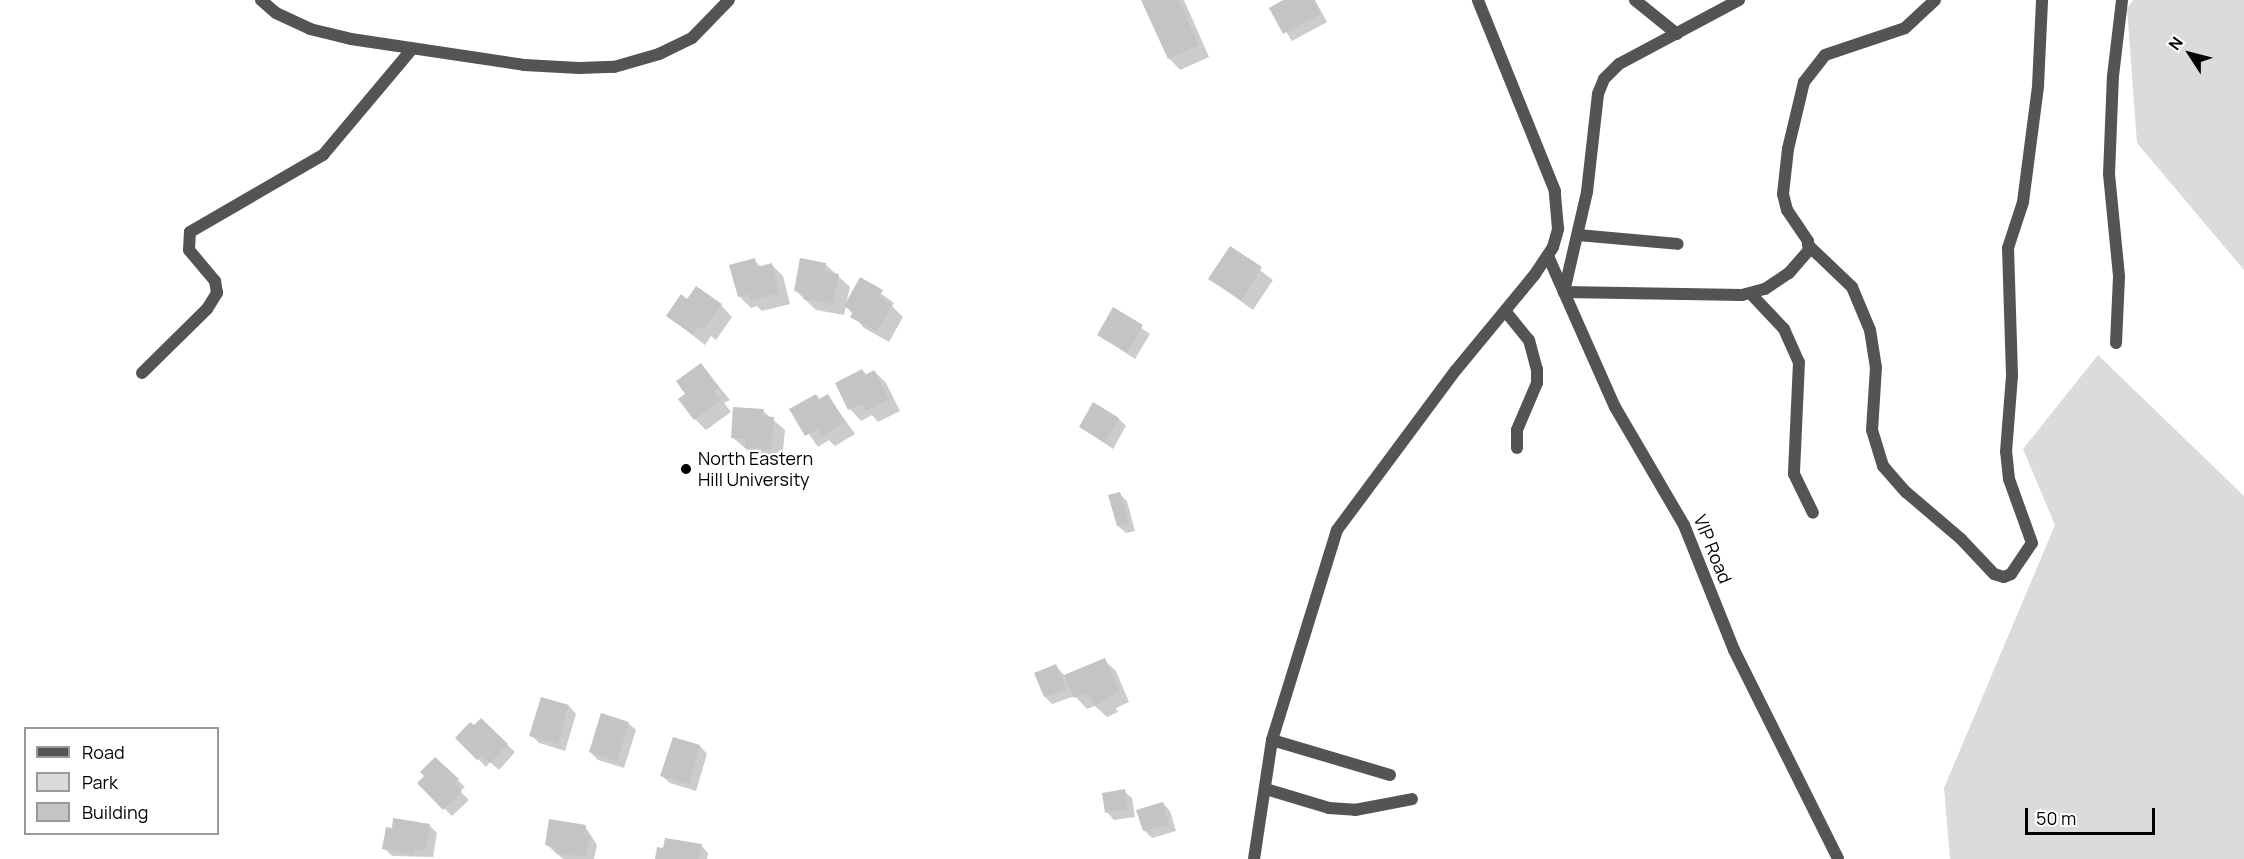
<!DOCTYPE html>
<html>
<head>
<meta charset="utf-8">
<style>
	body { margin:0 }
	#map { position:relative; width:2244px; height:859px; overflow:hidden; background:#fff; font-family:Manrope,sans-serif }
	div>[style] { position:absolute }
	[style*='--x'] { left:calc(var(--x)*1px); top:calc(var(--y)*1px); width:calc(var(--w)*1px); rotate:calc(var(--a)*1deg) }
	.green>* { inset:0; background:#dbdbdb }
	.shadow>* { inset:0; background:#0003 }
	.building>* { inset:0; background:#c4c4c4 }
	.minor>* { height:12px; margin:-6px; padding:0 6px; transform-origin:6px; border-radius:6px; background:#545454 }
	.tertiary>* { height:12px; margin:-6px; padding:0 6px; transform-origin:6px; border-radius:6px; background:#545454 }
	.dots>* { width:16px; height:16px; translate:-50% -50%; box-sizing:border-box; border:3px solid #fff; border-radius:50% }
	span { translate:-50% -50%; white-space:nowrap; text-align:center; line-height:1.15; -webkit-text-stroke:4.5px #fff; paint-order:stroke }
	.poi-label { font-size:18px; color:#000 }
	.left { translate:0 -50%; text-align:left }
	.street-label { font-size:18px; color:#000 }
	.legend { position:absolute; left:24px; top:727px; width:195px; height:108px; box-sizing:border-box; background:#fff; border:2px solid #999; margin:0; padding:8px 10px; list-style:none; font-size:18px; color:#000 }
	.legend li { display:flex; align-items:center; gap:12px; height:30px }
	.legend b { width:30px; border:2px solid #999 }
	.north { position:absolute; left:2160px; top:24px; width:60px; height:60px; -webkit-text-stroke:4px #fff; paint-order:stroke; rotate:306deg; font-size:16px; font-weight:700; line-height:24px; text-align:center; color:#000 }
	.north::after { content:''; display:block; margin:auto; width:21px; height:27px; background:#000; clip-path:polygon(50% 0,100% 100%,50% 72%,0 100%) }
	.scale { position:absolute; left:2025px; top:808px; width:130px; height:27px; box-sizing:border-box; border:3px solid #000; border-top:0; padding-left:8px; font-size:18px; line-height:21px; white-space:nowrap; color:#000; -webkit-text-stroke:4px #fff; paint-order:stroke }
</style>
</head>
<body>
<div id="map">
	<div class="green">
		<i style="clip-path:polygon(2133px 0,2244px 0,2244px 270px,2137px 143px,2127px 9px)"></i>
		<i style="clip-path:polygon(2098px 355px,2244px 496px,2244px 859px,1950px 859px,1944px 788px,2055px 525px,2023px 449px)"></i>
	</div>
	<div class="shadow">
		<i style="clip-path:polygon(1143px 0,1184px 0,1209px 57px,1180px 70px,1169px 58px)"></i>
		<i style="clip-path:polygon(1286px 0,1315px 0,1327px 22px,1292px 41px,1271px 8px)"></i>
		<i style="clip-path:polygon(1230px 248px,1273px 280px,1253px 310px,1210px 279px)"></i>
		<i style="clip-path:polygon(754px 260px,761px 267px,771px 264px,783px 276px,790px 304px,762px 311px,757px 306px,751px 308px,739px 296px)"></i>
		<i style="clip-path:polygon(825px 264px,850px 287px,846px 304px,861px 279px,894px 303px,892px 306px,903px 317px,889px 342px,864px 328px,846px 306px,844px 315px,816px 310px,795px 290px)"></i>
		<i style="clip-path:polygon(688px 301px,721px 305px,732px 317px,716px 340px,711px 336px,705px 345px,668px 316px)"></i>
		<i style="clip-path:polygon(1114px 309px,1150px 334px,1135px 359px,1099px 335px)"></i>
		<i style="clip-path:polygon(701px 365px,730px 400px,724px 403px,731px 412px,706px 430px,695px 419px,687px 394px)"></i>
		<i style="clip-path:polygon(862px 370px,867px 375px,874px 371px,886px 383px,900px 411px,878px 422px,872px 415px,861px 421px,850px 409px,837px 383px)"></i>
		<i style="clip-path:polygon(828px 396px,855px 434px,835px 446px,829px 440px,818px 447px,792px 410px)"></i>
		<i style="clip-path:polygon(763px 411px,785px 430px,782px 461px,758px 459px,732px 437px)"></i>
		<i style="clip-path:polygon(1119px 419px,1126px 426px,1113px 449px,1081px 427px)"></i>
		<i style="clip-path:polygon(1119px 493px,1127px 501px,1135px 531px,1126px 533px,1118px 526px)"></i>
		<i style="clip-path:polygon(1104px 660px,1116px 671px,1129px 702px,1116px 708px,1118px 712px,1107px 717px,1095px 706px,1087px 709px,1075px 696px,1052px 704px,1045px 697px,1056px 666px,1065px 676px)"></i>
		<i style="clip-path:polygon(569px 706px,576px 714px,565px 751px,539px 743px,531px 735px)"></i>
		<i style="clip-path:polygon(481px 720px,515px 752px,499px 770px,490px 762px,486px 767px,457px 738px)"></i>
		<i style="clip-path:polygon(628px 723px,636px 730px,624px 768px,598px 760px,590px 752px)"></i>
		<i style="clip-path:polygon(674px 738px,700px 746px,707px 754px,696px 791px,670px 783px,662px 776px)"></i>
		<i style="clip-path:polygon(458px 780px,465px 787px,460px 791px,469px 800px,452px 816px,419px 783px)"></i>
		<i style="clip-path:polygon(1124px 791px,1132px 798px,1135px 817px,1114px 820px,1107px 812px)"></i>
		<i style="clip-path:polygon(1163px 803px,1170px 811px,1176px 831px,1152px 838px,1144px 830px)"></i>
		<i style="clip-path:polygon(395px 820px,430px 826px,437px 833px,433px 857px,392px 856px,384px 848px)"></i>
		<i style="clip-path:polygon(585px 826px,597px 845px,594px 859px,563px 859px,546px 844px)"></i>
		<i style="clip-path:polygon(701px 845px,708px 853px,707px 859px,657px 859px)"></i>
	</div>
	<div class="building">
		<i style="clip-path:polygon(1141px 0,1179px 0,1199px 45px,1168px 59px)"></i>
		<i style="clip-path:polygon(1283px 0,1313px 0,1321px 14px,1283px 34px,1269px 8px)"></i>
		<i style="clip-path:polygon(1230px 246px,1262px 267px,1241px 300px,1208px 279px)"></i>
		<i style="clip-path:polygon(755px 258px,757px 267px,772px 263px,779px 293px,750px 301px,748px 294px,738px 297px,729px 265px)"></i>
		<i style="clip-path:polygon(800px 258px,826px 263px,824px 271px,839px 274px,833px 304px,803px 299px,804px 293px,794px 291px)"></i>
		<i style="clip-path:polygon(860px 277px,883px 290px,879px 297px,892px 305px,877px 332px,850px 317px,853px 312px,844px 306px)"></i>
		<i style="clip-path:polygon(696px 286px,722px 304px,704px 329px,699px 326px,693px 335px,666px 316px,681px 294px,687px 299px)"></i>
		<i style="clip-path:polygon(1113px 307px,1143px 325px,1127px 353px,1097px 335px)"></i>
		<i style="clip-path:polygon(701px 363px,719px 387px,714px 391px,720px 400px,694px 420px,678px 399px,685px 394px,676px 381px)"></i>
		<i style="clip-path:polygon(862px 369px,865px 375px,874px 370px,889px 399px,866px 411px,862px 404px,848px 410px,835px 383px)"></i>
		<i style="clip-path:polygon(816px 394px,819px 399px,828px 394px,845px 422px,822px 436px,818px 429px,805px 436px,789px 409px)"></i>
		<i style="clip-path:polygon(1093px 402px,1119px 418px,1105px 443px,1079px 427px)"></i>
		<i style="clip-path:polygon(733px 407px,764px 409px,763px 416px,774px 417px,771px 450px,745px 448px,746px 439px,731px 438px)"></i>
		<i style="clip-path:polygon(1120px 492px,1129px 523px,1117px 526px,1108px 495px)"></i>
		<i style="clip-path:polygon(1105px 658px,1119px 691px,1094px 706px,1088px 693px,1074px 698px,1064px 675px)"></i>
		<i style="clip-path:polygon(1056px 664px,1066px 689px,1044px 697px,1034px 673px)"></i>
		<i style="clip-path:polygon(541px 697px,569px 705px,558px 744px,529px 736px)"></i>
		<i style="clip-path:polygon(601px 713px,629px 722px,617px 761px,589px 752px)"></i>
		<i style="clip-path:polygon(481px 718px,508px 744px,490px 763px,482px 756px,477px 760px,455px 738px,470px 722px,474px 725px)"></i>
		<i style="clip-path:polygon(673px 737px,700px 745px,689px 784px,660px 776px)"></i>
		<i style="clip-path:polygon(435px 757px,459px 779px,454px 783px,462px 791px,443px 810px,417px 783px,424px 776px,420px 772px)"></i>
		<i style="clip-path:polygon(1125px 789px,1128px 809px,1105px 813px,1102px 793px)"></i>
		<i style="clip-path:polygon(1163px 802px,1169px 824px,1143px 831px,1136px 810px)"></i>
		<i style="clip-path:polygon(393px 818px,430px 824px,426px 850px,415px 849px,414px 855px,382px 849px,386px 827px,392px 828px)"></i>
		<i style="clip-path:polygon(549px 819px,586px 825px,584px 835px,590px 836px,586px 857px,555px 853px,556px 847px,545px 845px)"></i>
		<i style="clip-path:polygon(665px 838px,702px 844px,699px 859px,655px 859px,657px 847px,663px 848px)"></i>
	</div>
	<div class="minor">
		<i style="--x:1635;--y:0;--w:54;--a:39"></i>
		<i style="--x:1739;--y:0;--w:136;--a:151.9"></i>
		<i style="--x:1619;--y:64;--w:21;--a:135"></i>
		<i style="--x:1604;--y:79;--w:16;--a:112"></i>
		<i style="--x:1598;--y:94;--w:99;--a:96.4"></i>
		<i style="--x:1587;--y:192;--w:103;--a:103"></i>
		<i style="--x:1564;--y:292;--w:178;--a:1"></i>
		<i style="--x:1742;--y:295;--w:24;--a:-15"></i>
		<i style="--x:1765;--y:289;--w:29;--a:-34"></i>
		<i style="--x:1789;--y:273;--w:30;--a:-49"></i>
		<i style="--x:1809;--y:250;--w:9;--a:-96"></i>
		<i style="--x:1808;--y:241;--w:37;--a:-124"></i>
		<i style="--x:1787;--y:210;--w:16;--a:-104"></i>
		<i style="--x:1783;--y:194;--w:45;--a:-83.7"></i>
		<i style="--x:1788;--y:149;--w:69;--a:-76.6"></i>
		<i style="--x:1804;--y:82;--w:34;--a:-52"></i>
		<i style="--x:1825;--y:55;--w:84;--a:-18.6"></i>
		<i style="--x:1905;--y:28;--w:41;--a:-43"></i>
		<i style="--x:1578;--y:235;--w:100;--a:5.1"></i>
		<i style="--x:1808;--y:245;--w:61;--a:43.7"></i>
		<i style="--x:1852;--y:287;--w:47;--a:67.3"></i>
		<i style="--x:1870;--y:330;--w:37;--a:81"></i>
		<i style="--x:1876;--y:367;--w:63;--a:93.6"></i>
		<i style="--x:1872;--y:430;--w:38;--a:73"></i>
		<i style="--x:1883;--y:466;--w:35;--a:49"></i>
		<i style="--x:1906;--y:492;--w:72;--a:40.5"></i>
		<i style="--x:1961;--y:539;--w:48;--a:46.7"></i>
		<i style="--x:1994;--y:574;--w:10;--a:17"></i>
		<i style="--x:2004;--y:577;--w:8;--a:-23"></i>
		<i style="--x:2011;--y:574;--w:37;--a:-56"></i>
		<i style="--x:2032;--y:543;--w:68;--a:-109.8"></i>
		<i style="--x:2009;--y:479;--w:27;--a:-96"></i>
		<i style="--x:2006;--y:452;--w:77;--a:-85.5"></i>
		<i style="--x:2012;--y:375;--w:127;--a:-91.8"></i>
		<i style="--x:2008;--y:248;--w:48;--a:-71.9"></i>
		<i style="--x:2023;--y:202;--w:117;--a:-82.6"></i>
		<i style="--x:2038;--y:86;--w:86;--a:-87.3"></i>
		<i style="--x:1751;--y:294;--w:48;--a:46.7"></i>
		<i style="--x:1784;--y:329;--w:36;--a:66"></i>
		<i style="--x:1799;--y:362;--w:112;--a:92.6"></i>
		<i style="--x:1794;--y:474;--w:43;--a:64"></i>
		<i style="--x:1506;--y:312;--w:36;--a:51"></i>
		<i style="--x:1529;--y:340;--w:30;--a:75"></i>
		<i style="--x:1537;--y:369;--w:14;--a:90"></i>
		<i style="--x:1537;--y:383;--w:51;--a:113.1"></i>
		<i style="--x:1517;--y:430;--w:18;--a:90"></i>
		<i style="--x:2116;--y:343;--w:67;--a:-87.4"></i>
		<i style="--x:2119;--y:276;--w:102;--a:-95.6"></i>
		<i style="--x:2109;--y:174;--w:98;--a:-87.7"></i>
		<i style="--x:2113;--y:76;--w:77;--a:-83.2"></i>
		<i style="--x:142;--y:373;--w:91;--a:-44.6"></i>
		<i style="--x:207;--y:309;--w:19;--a:-58"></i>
		<i style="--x:217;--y:293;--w:12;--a:-99"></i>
		<i style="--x:215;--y:281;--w:40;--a:-130"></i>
		<i style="--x:189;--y:250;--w:18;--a:-87"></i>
		<i style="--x:190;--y:232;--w:154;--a:-30.1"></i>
		<i style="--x:323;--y:155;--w:137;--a:-50"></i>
		<i style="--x:1272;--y:740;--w:123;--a:16.5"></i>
		<i style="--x:1266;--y:789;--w:66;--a:16.8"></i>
		<i style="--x:1329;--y:808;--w:26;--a:4"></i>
		<i style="--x:1355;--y:810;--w:58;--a:-10.9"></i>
	</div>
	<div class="tertiary">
		<i style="--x:261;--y:0;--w:20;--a:41"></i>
		<i style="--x:276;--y:13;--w:38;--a:25"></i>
		<i style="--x:310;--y:29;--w:42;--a:13.7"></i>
		<i style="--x:351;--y:39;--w:175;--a:8.5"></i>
		<i style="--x:524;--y:65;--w:55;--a:3.1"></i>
		<i style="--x:579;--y:68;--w:35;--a:-2"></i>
		<i style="--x:614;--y:67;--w:47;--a:-16.1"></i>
		<i style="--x:659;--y:54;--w:37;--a:-26"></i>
		<i style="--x:692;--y:38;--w:53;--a:-45.8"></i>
		<i style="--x:1548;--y:256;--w:165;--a:66.1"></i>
		<i style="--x:1615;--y:407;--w:137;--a:59.7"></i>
		<i style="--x:1684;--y:525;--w:135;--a:68.2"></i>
		<i style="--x:1734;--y:650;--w:233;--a:63.5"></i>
		<i style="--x:1254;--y:859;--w:120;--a:-81.4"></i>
		<i style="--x:1272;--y:740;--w:220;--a:-72.8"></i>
		<i style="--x:1337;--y:530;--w:199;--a:-53.4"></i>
		<i style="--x:1456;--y:370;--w:124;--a:-50.5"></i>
		<i style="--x:1535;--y:274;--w:32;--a:-56"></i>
		<i style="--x:1553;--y:247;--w:19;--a:-74"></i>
		<i style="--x:1558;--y:229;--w:38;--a:-95"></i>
		<i style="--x:1555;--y:191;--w:206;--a:-112"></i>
	</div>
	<div class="dots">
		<i style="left:686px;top:469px;background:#000"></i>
	</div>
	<div class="poi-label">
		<span class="left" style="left:698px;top:469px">North Eastern<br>Hill University</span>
	</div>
	<div class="street-label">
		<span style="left:1713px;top:549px;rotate:68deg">VIP Road</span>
	</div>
	<ul class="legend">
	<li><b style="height:8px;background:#545454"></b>Road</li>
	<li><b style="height:16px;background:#dbdbdb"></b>Park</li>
	<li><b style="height:16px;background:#c4c4c4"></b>Building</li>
	</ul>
	<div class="north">N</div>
	<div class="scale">50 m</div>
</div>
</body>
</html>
